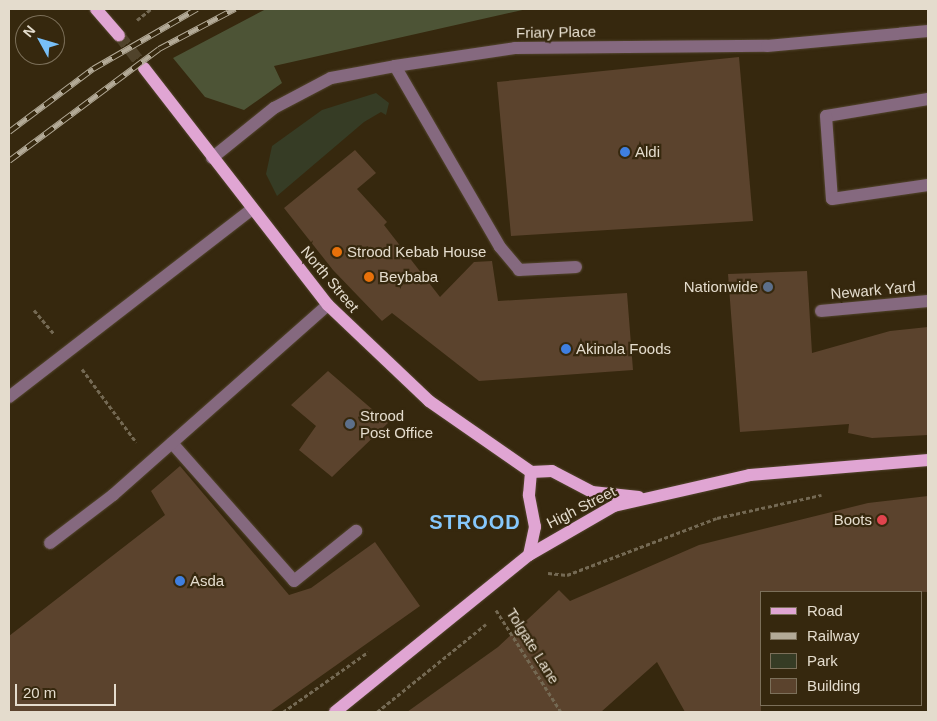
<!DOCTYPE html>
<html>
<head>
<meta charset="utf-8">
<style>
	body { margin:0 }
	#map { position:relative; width:937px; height:721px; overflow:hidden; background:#36280e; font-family:Helvetica,sans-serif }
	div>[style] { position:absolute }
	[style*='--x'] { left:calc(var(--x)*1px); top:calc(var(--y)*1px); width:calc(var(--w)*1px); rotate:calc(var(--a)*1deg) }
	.green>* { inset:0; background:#363c25 }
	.forest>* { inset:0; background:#4d5436 }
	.building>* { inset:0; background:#5b432d }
	.major-tunnel>* { height:12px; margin-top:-6px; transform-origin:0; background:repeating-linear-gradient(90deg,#50432b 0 12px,transparent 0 18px) }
	.path>* { height:3px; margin-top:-1.5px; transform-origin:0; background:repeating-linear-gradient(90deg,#746953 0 4px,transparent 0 6.5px) }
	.roads { filter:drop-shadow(0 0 1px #52452d) drop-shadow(0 0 1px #52452d) }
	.minor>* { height:12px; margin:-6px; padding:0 6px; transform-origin:6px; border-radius:6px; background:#85697f }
	.major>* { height:12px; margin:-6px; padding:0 6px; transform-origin:6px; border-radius:6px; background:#e0a5d3 }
	.rail>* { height:5.5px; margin-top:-2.75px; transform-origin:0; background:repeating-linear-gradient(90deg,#36280e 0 11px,#b3aa97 0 22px); box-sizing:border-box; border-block:1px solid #b3aa97 }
	.dots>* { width:14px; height:14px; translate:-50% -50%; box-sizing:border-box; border:2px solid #36280e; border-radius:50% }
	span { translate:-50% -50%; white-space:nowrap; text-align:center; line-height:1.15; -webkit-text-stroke:4.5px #36280e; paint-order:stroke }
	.street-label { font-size:15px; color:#e4dccd }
	.poi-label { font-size:15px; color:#e4dccd }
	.left { translate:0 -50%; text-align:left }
	.right { translate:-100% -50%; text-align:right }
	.district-label { font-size:20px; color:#86c8fc; font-weight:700; letter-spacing:1px }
	.frame { position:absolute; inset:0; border:10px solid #e4dccd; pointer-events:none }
	.legend { position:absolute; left:760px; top:591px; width:162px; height:115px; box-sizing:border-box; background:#36280e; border:1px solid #7c705a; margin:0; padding:6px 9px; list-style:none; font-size:15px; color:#e4dccd }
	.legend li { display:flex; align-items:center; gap:10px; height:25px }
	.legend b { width:25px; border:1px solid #7c705a }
	.north { position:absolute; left:15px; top:15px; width:50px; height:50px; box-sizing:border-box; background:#36280e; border:1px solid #7c705a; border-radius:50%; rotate:309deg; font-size:14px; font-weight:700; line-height:20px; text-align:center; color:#e4dccd }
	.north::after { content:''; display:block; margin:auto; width:18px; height:22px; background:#78bff7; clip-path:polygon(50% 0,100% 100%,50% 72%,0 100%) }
	.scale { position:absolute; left:15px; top:684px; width:101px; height:22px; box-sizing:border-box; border:2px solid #e4dccd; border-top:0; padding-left:6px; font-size:15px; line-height:18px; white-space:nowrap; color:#e4dccd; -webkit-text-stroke:4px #36280e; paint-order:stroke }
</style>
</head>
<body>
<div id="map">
	<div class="green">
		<i style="clip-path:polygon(376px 93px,389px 103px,386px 115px,381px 112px,364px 122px,277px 196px,266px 174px,272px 146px,322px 110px)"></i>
	</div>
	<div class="forest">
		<i style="clip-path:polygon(266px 9px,527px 9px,274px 66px,282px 83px,244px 110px,205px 97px,173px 58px)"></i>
	</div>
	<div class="building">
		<i style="clip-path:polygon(739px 57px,753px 221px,511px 236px,497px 82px)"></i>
		<i style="clip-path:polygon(355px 150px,376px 173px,357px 189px,387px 222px,384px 225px,440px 297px,474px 262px,492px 261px,498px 301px,627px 293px,633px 370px,479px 381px,392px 313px,382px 321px,333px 270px,284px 208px)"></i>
		<i style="clip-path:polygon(807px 271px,812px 353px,890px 331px,928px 327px,928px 435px,872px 438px,848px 433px,849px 424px,740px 432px,728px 274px)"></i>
		<i style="clip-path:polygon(328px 371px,388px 423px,332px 477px,299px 450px,316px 426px,291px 405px)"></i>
		<i style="clip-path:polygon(180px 466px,289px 595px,311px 588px,375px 542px,420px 606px,270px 712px,9px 712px,9px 636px,165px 515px,151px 491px)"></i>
		<i style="clip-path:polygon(928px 496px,928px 592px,761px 592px,761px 712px,685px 712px,657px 662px,601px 712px,407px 712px,498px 647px,559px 590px,570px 601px,699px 545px,868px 503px)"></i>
	</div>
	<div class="major-tunnel">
		<i style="--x:119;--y:35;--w:41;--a:52.9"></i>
	</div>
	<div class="path">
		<i style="--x:137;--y:20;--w:18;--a:-38"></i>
		<i style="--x:34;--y:310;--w:30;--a:50"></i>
		<i style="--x:82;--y:369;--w:91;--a:53.5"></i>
		<i style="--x:548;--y:573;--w:19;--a:6"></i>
		<i style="--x:567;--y:575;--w:160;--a:-20.8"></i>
		<i style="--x:717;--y:518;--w:107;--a:-12.5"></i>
		<i style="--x:496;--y:610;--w:121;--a:57.5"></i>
		<i style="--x:283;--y:712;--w:104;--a:-35.2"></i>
		<i style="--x:377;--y:712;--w:140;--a:-38.9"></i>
	</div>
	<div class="roads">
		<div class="minor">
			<i style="--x:395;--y:66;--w:209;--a:59.9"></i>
			<i style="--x:500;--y:247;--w:30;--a:50"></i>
			<i style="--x:519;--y:270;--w:57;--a:-3"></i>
			<i style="--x:928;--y:99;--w:103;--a:170.5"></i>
			<i style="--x:826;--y:116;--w:83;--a:85.9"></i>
			<i style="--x:832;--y:199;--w:97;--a:-8.3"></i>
			<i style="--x:212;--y:158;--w:80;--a:-38.9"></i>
			<i style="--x:274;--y:108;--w:64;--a:-27.8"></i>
			<i style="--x:331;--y:78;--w:65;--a:-10.6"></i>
			<i style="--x:395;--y:66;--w:121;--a:-8.5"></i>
			<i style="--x:515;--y:48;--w:252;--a:-0.5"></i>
			<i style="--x:767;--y:46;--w:162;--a:-5.3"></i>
			<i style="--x:821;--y:311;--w:107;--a:-5.3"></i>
			<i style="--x:9;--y:397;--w:307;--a:-37.7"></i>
			<i style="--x:172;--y:443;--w:184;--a:48.5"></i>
			<i style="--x:294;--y:581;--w:80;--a:-38.9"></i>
			<i style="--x:50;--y:543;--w:79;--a:-37.3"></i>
			<i style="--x:113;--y:495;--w:287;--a:-41.5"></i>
		</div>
		<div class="major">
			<i style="--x:96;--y:9;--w:35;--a:49"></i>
			<i style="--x:144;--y:68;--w:300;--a:52.2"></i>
			<i style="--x:328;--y:305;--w:139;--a:43.5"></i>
			<i style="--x:429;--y:401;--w:124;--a:34.8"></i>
			<i style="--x:531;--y:472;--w:21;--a:-3"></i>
			<i style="--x:552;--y:471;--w:45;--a:27.7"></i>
			<i style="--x:592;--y:492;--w:47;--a:6.1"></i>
			<i style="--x:529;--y:555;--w:29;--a:-78"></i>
			<i style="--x:535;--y:527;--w:33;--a:-101"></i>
			<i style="--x:529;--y:495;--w:23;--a:-85"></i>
			<i style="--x:335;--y:712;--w:250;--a:-39"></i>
			<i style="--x:529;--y:555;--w:98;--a:-30"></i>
			<i style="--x:614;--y:506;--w:139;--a:-12.8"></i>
			<i style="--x:750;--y:475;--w:179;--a:-4.8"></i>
		</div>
	</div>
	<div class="rail">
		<i style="--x:9;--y:132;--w:105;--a:-36.9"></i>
		<i style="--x:93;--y:69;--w:120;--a:-30"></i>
		<i style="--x:9;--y:161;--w:187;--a:-36.7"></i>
		<i style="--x:159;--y:49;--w:86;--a:-27.8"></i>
	</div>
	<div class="dots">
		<i style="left:625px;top:152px;background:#3f7fe0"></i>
		<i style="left:337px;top:252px;background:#e8710a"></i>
		<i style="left:369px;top:277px;background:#e8710a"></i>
		<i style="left:768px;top:287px;background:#5c6f8a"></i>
		<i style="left:566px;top:349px;background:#3f7fe0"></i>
		<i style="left:350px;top:424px;background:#5c6f8a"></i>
		<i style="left:882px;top:520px;background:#e0444e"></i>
		<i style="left:180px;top:581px;background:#3f7fe0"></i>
	</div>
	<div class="street-label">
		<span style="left:556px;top:32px;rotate:-1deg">Friary Place</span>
		<span style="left:330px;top:279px;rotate:50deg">North Street</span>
		<span style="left:873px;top:290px;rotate:-5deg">Newark Yard</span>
		<span style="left:581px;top:507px;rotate:-27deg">High Street</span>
		<span style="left:533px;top:646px;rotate:58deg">Tolgate Lane</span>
	</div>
	<div class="poi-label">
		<span class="left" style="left:635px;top:152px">Aldi</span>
		<span class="left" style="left:347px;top:252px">Strood Kebab House</span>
		<span class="left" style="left:379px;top:277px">Beybaba</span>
		<span class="right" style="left:758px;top:287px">Nationwide</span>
		<span class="left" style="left:576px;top:349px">Akinola Foods</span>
		<span class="left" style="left:360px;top:424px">Strood<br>Post Office</span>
		<span class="right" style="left:872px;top:520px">Boots</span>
		<span class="left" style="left:190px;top:581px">Asda</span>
	</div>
	<div class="district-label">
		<span style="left:475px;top:522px">STROOD</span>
	</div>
	<div class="frame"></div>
	<ul class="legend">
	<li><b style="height:6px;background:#e0a5d3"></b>Road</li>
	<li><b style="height:6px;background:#b3aa97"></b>Railway</li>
	<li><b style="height:14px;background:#363c25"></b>Park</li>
	<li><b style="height:14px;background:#5b432d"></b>Building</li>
	</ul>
	<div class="north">N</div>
	<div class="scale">20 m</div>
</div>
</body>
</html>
